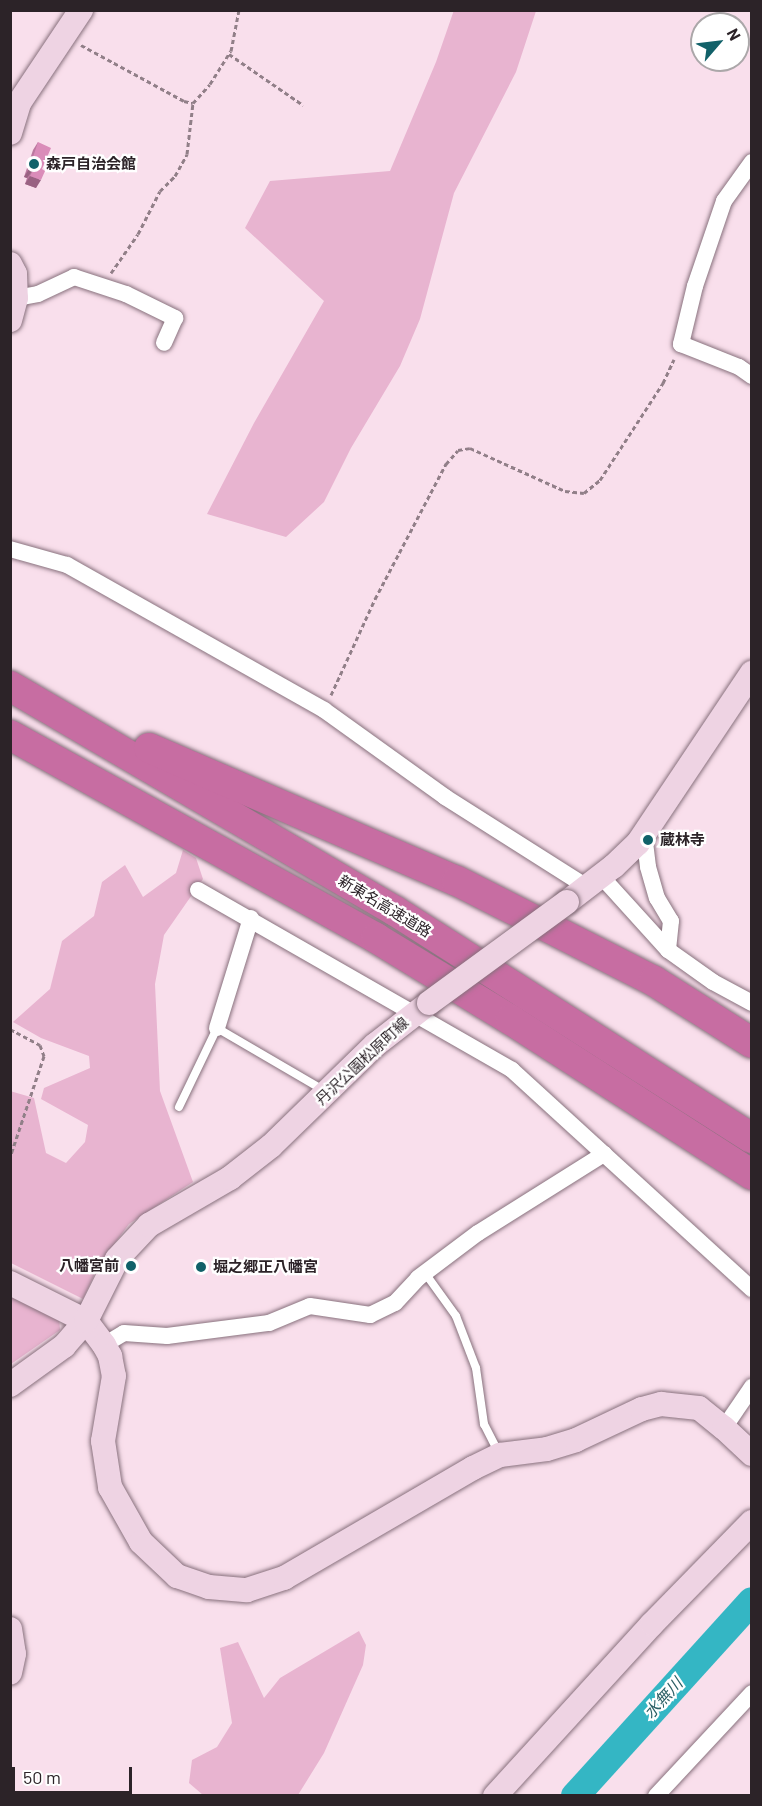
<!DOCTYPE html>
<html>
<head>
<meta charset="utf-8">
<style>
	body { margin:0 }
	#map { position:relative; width:762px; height:1806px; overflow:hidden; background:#f9dfec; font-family:Barlow,"Noto Sans JP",sans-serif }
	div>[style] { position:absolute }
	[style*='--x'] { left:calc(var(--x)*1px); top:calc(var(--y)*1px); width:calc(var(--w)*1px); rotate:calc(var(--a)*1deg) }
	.green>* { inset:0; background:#e8b4d0 }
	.river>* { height:28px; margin:-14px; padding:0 14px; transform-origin:14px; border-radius:14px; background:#34b6c4 }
	.path>* { height:3px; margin-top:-1.5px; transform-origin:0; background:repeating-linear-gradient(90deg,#917f88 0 4.5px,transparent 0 7.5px) }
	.roads { filter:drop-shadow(0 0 2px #88717d) drop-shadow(0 0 2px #88717d) }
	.lane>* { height:8px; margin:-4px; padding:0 4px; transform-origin:4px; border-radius:4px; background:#fff }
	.street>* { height:16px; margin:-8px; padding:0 8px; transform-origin:8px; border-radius:8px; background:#fff }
	.secondary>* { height:24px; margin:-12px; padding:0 12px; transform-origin:12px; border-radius:12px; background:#eed3e3 }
	.highway>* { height:30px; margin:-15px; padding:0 15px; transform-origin:15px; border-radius:15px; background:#c76da2 }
	.bridges { filter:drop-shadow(0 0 2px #88717d) drop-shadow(0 0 2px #88717d) }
	.secondary-bridge>* { height:24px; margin:-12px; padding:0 12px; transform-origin:12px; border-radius:12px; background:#eed3e3 }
	.wall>* { inset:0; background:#bb789f }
	.shaded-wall>* { inset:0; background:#996282 }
	.building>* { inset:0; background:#da8cb9 }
	.dots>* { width:16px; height:16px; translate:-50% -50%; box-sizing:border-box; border:3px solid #fff; border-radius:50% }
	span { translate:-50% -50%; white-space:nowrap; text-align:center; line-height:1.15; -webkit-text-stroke:4.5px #fff; paint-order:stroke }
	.poi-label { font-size:15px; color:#2c2328; font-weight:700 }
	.left { translate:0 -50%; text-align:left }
	.right { translate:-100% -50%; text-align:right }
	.street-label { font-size:15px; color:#2c2328 }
	.water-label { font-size:16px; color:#2c6066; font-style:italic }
	.frame { position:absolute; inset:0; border:12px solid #2c2328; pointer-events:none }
	.north { position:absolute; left:690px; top:12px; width:60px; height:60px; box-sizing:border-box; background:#fff; border:2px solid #aba7a9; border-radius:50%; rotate:62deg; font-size:16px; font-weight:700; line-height:24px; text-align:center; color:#2c2328 }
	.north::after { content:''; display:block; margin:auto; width:21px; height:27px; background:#116169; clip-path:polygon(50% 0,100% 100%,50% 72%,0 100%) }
	.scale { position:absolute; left:12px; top:1767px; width:120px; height:27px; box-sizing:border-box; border:3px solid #2c2328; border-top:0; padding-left:8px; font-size:18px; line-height:21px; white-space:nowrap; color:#2c2328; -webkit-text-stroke:4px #fff; paint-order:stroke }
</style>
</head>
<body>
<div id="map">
	<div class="green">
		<i style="clip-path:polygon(454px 10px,536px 11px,516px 72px,454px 193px,420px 319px,400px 366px,351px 448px,324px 502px,286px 537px,207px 514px,254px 423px,324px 301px,245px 228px,270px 181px,390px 171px,436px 62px)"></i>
		<i style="clip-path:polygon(183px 850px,196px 858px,203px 879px,164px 935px,155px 984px,160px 1091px,193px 1182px,129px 1224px,99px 1265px,83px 1299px,11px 1263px,10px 1091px,34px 1098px,46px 1153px,66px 1163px,85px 1142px,88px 1125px,41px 1099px,44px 1088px,90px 1068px,89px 1056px,41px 1038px,13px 1022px,50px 989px,62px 941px,94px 916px,102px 882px,125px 865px,143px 897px,176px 873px)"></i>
		<i style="clip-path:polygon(10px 1290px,59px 1316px,60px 1330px,11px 1364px)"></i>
		<i style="clip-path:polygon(359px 1631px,366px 1645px,363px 1665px,324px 1753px,298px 1795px,203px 1795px,189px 1783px,192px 1760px,217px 1747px,232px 1723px,220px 1648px,238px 1642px,264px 1698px,280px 1678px)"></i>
	</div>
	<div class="river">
		<i style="--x:575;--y:1796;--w:263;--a:-47.8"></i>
	</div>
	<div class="path">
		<i style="--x:81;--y:45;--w:117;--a:28.5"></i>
		<i style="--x:184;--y:101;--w:9;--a:13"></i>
		<i style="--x:193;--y:103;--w:25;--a:-48"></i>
		<i style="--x:210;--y:84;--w:39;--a:-58"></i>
		<i style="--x:231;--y:51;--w:42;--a:-79"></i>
		<i style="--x:229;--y:54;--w:90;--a:34.6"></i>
		<i style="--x:111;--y:273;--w:47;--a:-55.3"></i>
		<i style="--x:138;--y:234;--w:48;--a:-62.9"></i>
		<i style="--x:160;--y:191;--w:21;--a:-45"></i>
		<i style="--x:175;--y:176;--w:25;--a:-61"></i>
		<i style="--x:187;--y:154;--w:51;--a:-83.3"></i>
		<i style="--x:331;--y:695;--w:106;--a:-65.4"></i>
		<i style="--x:375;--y:599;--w:153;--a:-62.3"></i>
		<i style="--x:446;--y:464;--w:18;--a:-49"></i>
		<i style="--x:458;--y:450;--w:12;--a:-9"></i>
		<i style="--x:470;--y:448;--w:104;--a:24.4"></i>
		<i style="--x:565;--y:491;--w:19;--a:6"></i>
		<i style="--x:584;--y:493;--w:21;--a:-39"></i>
		<i style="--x:600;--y:480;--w:116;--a:-57"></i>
		<i style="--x:663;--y:383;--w:26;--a:-65"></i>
		<i style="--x:10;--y:1029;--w:34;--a:28"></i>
		<i style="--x:40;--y:1045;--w:12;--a:70"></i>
		<i style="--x:44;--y:1056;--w:107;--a:108.6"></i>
	</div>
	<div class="roads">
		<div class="lane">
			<i style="--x:179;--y:1107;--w:88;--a:-64.3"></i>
			<i style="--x:217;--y:1028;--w:125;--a:30.3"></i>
			<i style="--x:425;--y:1273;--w:53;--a:54.2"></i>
			<i style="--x:456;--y:1316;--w:56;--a:69"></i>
			<i style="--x:476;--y:1368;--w:57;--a:81.9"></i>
			<i style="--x:484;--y:1424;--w:33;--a:63"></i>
		</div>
		<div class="street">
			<i style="--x:752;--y:162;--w:48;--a:125.7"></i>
			<i style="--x:724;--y:201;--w:90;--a:108.8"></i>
			<i style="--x:695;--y:286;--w:60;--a:103.6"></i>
			<i style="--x:681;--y:344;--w:62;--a:21.6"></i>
			<i style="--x:739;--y:367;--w:16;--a:35"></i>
			<i style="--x:16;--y:298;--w:22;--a:-10"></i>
			<i style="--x:38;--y:294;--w:40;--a:-25"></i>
			<i style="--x:74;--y:277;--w:55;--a:18.1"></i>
			<i style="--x:126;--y:294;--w:55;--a:26.1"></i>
			<i style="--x:175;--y:318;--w:27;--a:114"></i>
			<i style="--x:10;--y:549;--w:59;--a:15.7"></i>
			<i style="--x:67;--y:565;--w:295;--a:29.4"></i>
			<i style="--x:324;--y:710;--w:149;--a:35.7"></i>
			<i style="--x:445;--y:797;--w:168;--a:32.4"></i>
			<i style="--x:644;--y:834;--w:33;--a:83"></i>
			<i style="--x:648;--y:867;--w:32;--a:74"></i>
			<i style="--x:657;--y:898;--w:27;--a:59"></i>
			<i style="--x:671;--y:921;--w:29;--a:96"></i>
			<i style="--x:601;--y:876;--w:100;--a:47.8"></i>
			<i style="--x:668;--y:950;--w:55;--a:35.4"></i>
			<i style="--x:713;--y:982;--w:44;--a:28.3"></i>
			<i style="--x:198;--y:890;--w:362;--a:29.8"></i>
			<i style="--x:512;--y:1070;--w:325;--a:42.4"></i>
			<i style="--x:217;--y:1028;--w:115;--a:-72.8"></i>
			<i style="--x:104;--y:1345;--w:23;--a:-31"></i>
			<i style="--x:124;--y:1333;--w:43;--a:4"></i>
			<i style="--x:167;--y:1336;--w:103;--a:-7.3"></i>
			<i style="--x:269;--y:1323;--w:44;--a:-22.5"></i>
			<i style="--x:310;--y:1306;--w:61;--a:8.5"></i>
			<i style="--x:370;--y:1315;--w:28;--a:-26"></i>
			<i style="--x:395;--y:1303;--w:34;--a:-47"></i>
			<i style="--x:418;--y:1278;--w:75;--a:-36.9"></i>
			<i style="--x:478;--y:1233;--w:149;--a:-32.1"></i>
			<i style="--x:724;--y:1428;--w:50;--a:-55.7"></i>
			<i style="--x:656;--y:1796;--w:141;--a:-47"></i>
		</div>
		<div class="secondary">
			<i style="--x:10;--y:133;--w:31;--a:-73"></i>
			<i style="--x:19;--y:103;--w:112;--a:-56.3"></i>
			<i style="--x:10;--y:264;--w:11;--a:63"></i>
			<i style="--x:15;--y:274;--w:24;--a:88"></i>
			<i style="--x:16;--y:298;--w:23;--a:105"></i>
			<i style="--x:567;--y:902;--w:59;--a:-37.5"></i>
			<i style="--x:614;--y:866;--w:33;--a:-44"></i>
			<i style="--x:638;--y:843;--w:205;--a:-56.2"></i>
			<i style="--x:10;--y:1283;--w:85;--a:26.6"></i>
			<i style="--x:86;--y:1321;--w:30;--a:53"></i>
			<i style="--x:104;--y:1345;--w:13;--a:61"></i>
			<i style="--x:110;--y:1356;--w:20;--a:79"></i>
			<i style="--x:114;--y:1376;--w:66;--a:99.6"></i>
			<i style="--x:103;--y:1441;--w:47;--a:81.3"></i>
			<i style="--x:110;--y:1487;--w:63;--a:60.6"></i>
			<i style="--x:141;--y:1542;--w:50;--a:43.4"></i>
			<i style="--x:177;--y:1576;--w:34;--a:19"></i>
			<i style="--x:209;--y:1587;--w:38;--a:5"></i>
			<i style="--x:247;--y:1590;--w:39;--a:-18"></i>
			<i style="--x:284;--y:1578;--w:219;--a:-30.2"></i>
			<i style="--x:473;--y:1468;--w:30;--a:-26"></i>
			<i style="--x:500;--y:1455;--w:47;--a:-7.3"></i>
			<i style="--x:547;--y:1449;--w:30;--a:-17"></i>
			<i style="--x:576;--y:1440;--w:73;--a:-25.2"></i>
			<i style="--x:642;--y:1409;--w:20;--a:-15"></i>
			<i style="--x:661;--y:1404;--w:38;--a:6"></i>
			<i style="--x:699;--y:1408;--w:32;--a:39"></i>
			<i style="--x:724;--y:1428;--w:38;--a:43"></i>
			<i style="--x:10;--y:1385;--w:67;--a:-35.8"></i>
			<i style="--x:64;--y:1346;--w:33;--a:-49"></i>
			<i style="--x:86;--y:1321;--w:69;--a:-63.4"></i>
			<i style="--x:117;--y:1259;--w:47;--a:-46.7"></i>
			<i style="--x:149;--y:1225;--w:94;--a:-30.1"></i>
			<i style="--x:230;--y:1178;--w:52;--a:-38"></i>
			<i style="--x:271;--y:1146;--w:145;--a:-44.2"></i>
			<i style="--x:375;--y:1045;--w:68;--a:-37.9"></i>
			<i style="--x:10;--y:1629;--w:25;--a:81"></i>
			<i style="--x:14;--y:1654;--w:19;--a:102"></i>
			<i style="--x:495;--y:1796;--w:233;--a:-47.6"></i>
			<i style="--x:652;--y:1624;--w:143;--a:-45.6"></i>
		</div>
		<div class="highway">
			<i style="--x:10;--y:686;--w:446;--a:30.3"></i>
			<i style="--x:395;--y:911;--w:423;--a:32.5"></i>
			<i style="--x:10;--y:735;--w:419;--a:29"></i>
			<i style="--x:376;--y:938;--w:158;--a:31.3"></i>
			<i style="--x:511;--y:1020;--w:287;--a:32.7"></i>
			<i style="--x:149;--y:748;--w:335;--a:23.4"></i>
			<i style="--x:457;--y:881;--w:221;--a:26.9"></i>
			<i style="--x:654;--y:981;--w:116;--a:32.3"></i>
		</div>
	</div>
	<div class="bridges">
		<div class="secondary-bridge">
			<i style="--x:429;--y:1003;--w:171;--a:-36.2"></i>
		</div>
	</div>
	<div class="wall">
		<i style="clip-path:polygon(38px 142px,42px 169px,36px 188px,25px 184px,27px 178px,24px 177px,33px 150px)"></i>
	</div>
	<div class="shaded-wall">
		<i style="clip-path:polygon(29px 169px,33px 170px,27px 178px,24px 177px)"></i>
		<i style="clip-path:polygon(30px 176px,41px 180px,36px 188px,25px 184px)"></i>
	</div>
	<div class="building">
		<i style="clip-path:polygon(38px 142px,51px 148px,42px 169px,45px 171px,41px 180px,30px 176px,33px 170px,29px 169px)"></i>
	</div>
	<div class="dots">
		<i style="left:34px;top:164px;background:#116169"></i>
		<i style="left:648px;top:840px;background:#116169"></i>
		<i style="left:131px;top:1266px;background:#116169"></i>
		<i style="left:201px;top:1267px;background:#116169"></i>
	</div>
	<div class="poi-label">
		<span class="left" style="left:46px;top:164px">森戸自治会館</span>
		<span class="left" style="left:660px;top:840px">蔵林寺</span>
		<span class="right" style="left:119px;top:1266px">八幡宮前</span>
		<span class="left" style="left:213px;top:1267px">堀之郷正八幡宮</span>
	</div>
	<div class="street-label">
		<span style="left:385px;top:906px;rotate:31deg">新東名高速道路</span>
		<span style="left:362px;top:1061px;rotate:-43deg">丹沢公園松原町線</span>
	</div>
	<div class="water-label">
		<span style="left:663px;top:1698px;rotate:-48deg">水無川</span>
	</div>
	<div class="frame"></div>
	<div class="north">N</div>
	<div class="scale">50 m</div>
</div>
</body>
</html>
